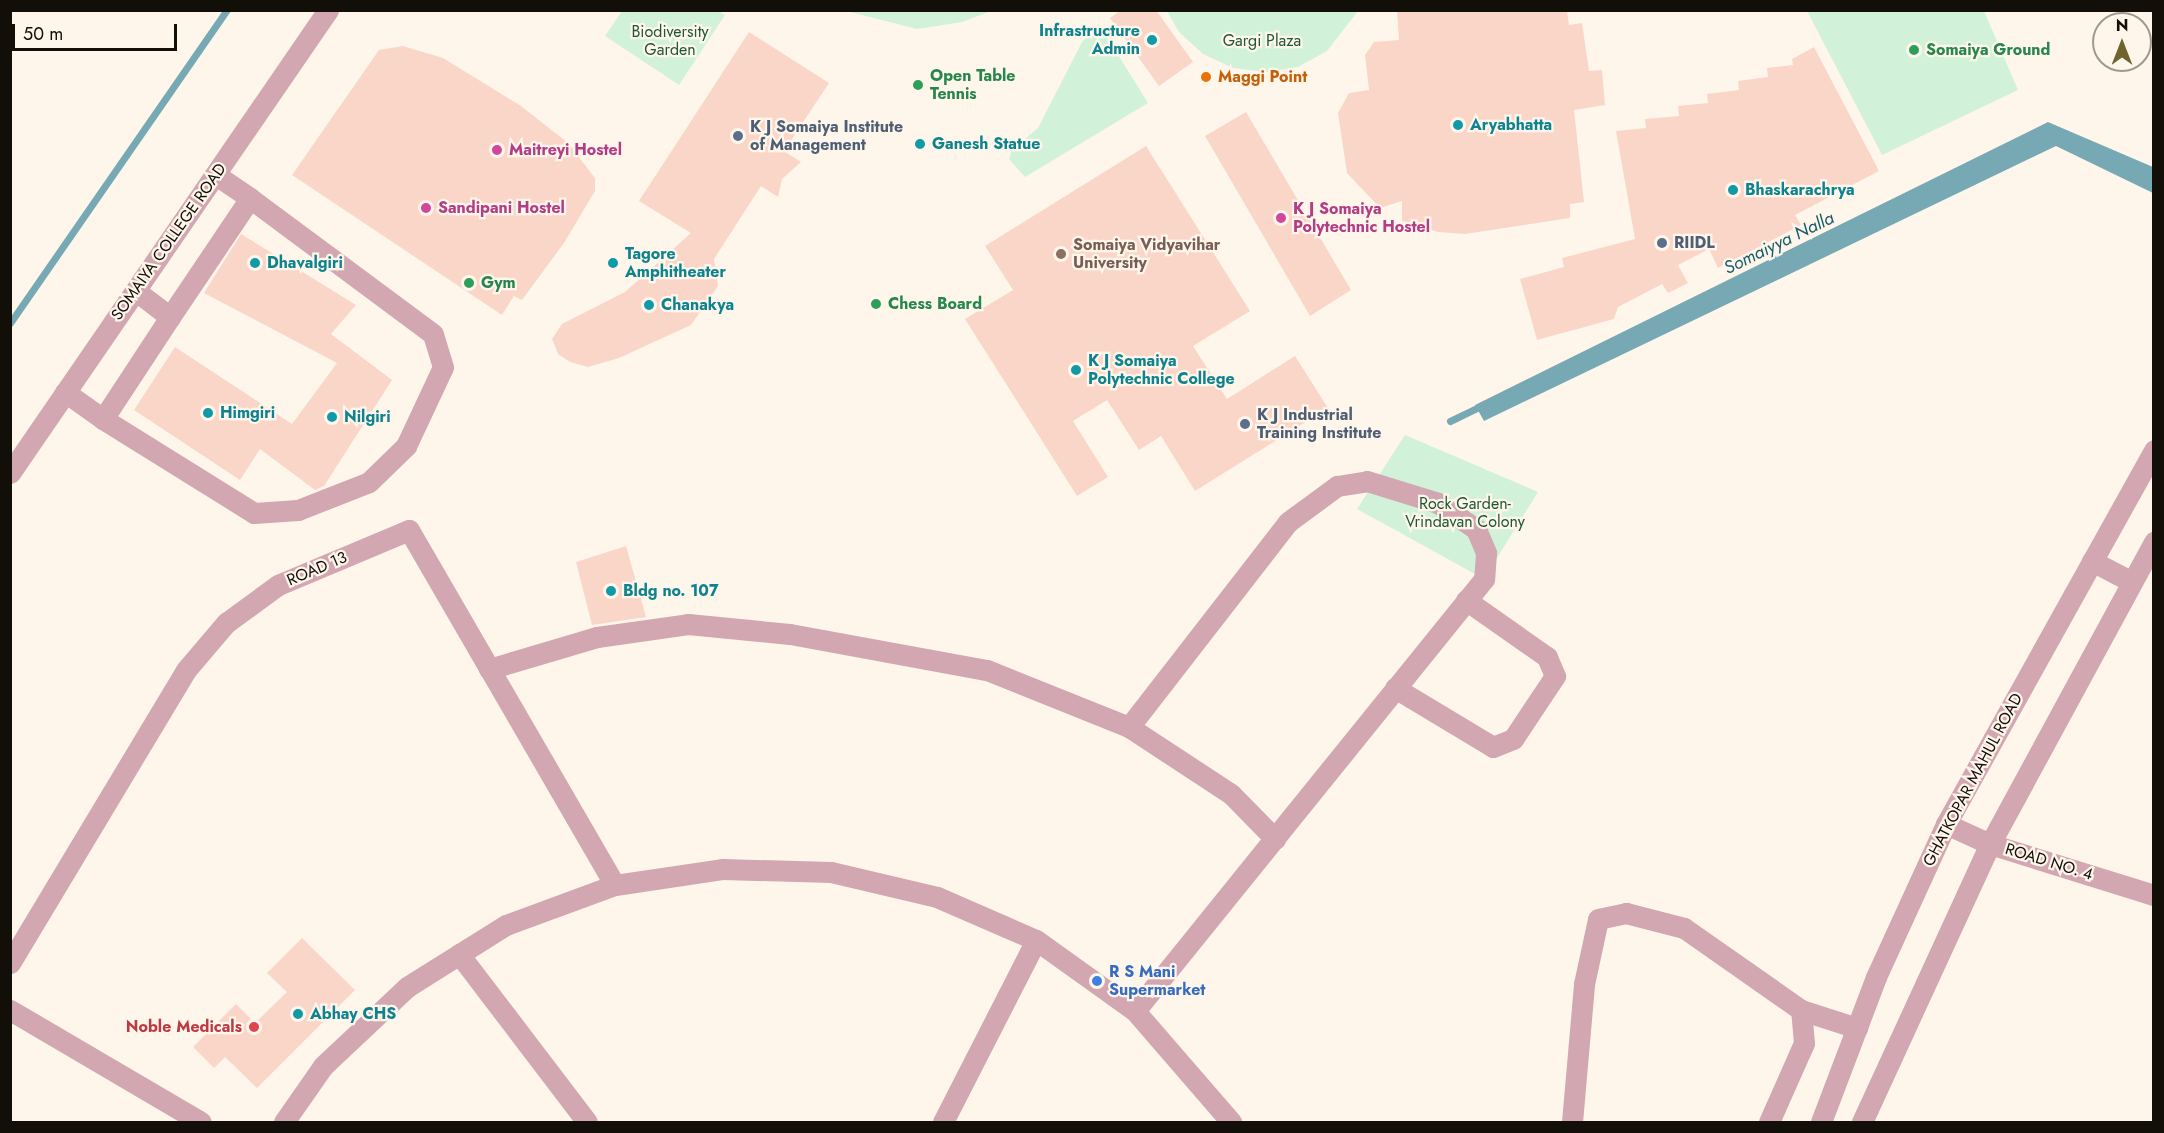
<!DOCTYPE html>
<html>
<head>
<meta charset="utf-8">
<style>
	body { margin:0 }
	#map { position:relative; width:2164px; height:1133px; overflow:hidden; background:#fef6eb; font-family:Jost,sans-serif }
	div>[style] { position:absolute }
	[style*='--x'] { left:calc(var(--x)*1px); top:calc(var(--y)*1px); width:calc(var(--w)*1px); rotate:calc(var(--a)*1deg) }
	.green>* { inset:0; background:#d1f2d8 }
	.water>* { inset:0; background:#76a9b4 }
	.stream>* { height:7px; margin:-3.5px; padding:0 3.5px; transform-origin:3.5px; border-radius:3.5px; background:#76a9b4 }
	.building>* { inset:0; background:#fad6c9 }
	.minor>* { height:21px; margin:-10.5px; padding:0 10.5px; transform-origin:10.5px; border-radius:10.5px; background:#d2a7b1 }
	.dots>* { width:16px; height:16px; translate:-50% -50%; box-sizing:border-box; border:3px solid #fef6eb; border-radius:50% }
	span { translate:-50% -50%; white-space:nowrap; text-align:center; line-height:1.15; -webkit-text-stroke:4.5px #fef6eb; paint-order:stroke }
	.culture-label { font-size:16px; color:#0d838f; font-weight:700 }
	.right { translate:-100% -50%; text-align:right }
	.left { translate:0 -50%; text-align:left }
	.park-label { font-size:16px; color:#1f5732 }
	.leisure-label { font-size:16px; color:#27864d; font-weight:700 }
	.food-label { font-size:16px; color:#c56008; font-weight:700 }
	.service-label { font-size:16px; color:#4e5e75; font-weight:700 }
	.hotel-label { font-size:16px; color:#b23c85; font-weight:700 }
	.street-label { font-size:16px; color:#120e08 }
	.education-label { font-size:16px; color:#785e54; font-weight:700 }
	.shop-label { font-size:16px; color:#366cbe; font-weight:700 }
	.health-label { font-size:16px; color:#be3a42; font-weight:700 }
	.water-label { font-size:18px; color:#175d69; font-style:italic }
	.frame { position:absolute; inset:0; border:12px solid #120e08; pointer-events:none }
	.north { position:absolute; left:2092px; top:12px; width:60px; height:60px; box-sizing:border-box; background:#fef6eb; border:2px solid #a09990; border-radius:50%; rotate:0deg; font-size:16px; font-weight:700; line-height:24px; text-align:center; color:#120e08 }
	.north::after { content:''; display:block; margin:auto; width:21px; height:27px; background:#6f6330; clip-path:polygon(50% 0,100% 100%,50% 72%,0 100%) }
	.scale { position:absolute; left:12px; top:24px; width:165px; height:27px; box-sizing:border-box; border:3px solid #120e08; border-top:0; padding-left:8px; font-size:18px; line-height:21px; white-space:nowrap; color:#120e08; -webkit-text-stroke:4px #fef6eb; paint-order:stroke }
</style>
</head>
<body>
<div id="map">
	<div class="green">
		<i style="clip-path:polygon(718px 11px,725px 15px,679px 85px,605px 36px,622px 11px)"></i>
		<i style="clip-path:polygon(846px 11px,846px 10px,991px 11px,962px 22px,917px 29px)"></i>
		<i style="clip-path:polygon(1167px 11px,1358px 11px,1327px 51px,1298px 67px,1266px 72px,1233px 68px,1203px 54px,1179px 32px)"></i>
		<i style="clip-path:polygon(1807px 11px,1984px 11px,2018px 90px,1882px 155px)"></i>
		<i style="clip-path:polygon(1099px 24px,1148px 103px,1025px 177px,1009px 159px,1012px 150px,1038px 128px,1082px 42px)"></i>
		<i style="clip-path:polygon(1405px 435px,1538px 492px,1484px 579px,1357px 509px)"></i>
	</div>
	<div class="water">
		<i style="clip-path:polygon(2048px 122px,2153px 167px,2153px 193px,2056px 146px,1484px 421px,1475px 405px)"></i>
	</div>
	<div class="stream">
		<i style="--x:10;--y:323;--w:381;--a:-55.3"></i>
		<i style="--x:1450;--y:421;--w:37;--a:-26"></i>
	</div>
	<div class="building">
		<i style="clip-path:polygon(1121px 10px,1156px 10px,1193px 62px,1159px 86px,1110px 18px)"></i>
		<i style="clip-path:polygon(1397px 10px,1567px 10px,1569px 25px,1582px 23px,1589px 71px,1602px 70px,1605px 105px,1574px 110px,1584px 202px,1570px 204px,1570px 218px,1465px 234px,1438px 232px,1402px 221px,1402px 201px,1380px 208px,1347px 173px,1338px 113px,1349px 93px,1369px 90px,1365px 55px,1374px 42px,1399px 40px)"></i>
		<i style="clip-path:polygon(749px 32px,829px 83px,784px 151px,801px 162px,782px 179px,778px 197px,761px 186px,714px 259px,718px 286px,691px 325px,619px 358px,588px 367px,570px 362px,558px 354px,552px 339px,562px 324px,625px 292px,691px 233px,639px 201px)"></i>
		<i style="clip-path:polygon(403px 46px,443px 58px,521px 106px,568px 143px,595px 178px,595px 191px,564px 243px,522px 300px,514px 296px,502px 315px,292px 175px,379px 50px)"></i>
		<i style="clip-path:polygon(1814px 47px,1879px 171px,1795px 215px,1801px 225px,1718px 268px,1709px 249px,1678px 265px,1688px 283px,1668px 293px,1662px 284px,1618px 307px,1614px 319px,1537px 340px,1520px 279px,1564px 267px,1562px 258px,1635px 239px,1616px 131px,1646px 128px,1645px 119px,1679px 116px,1678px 106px,1708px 103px,1707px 94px,1739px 90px,1738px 81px,1768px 77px,1767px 68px,1793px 65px,1792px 59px)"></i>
		<i style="clip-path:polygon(1246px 112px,1351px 290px,1310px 316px,1205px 136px)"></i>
		<i style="clip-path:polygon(1146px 146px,1250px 311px,1193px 346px,1227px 399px,1295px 356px,1328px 408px,1195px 491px,1161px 436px,1139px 450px,1107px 400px,1073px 421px,1108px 477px,1077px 496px,965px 319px,1013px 290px,985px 246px)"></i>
		<i style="clip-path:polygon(241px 234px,356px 305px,331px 334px,392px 380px,324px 486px,315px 490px,260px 449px,240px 480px,134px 410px,175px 347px,292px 424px,337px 363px,204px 293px)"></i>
		<i style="clip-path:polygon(626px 546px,646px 617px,592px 625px,576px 562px)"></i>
		<i style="clip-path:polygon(302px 938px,355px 990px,257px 1088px,225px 1057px,214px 1068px,193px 1047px,236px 1004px,255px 1023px,287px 992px,267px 973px)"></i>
	</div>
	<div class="minor">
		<i style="--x:216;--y:175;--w:41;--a:34.1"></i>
		<i style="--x:136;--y:291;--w:43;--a:37.4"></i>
		<i style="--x:170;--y:317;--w:122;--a:123.3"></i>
		<i style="--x:103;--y:419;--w:178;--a:31.9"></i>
		<i style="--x:254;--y:513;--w:44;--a:-3.9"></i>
		<i style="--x:298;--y:510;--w:76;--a:-21.5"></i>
		<i style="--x:369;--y:482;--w:52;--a:-44.2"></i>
		<i style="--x:406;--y:446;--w:87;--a:-64.9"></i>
		<i style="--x:443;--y:367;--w:34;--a:-107"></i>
		<i style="--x:433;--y:334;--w:228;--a:-143.4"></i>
		<i style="--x:250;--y:198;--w:143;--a:123.9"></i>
		<i style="--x:65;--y:392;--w:47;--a:35.4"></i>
		<i style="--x:10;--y:473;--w:562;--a:-55.52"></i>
		<i style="--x:2092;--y:561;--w:45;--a:27.7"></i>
		<i style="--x:489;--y:669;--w:113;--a:-16.5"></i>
		<i style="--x:597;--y:637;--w:92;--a:-8.1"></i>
		<i style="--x:688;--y:624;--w:102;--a:5.6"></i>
		<i style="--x:790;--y:634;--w:200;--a:10.4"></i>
		<i style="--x:987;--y:670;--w:153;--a:21.9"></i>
		<i style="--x:1129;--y:727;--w:122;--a:33.3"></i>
		<i style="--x:1231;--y:794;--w:63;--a:45.6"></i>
		<i style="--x:1395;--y:688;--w:114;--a:31"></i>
		<i style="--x:1493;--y:747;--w:22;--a:-22"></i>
		<i style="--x:1513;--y:739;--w:76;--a:-56.3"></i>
		<i style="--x:1555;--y:676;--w:21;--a:-113"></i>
		<i style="--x:1547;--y:657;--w:99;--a:-144.9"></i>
		<i style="--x:1129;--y:727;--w:259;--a:-52.2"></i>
		<i style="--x:1288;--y:522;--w:61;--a:-36.3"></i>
		<i style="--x:1337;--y:486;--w:30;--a:-9"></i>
		<i style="--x:1367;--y:481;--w:74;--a:17.2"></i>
		<i style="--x:1438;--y:503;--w:46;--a:34.4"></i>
		<i style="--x:1476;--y:529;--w:26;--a:67"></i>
		<i style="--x:1486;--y:553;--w:26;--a:94"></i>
		<i style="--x:1484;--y:579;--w:555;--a:128.93"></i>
		<i style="--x:1946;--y:824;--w:48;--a:24.4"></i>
		<i style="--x:1990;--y:844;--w:172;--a:17.3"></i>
		<i style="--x:459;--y:954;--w:211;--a:52.7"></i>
		<i style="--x:10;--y:963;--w:342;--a:-59"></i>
		<i style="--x:186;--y:670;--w:62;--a:-49.6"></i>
		<i style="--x:226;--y:623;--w:64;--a:-36.2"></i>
		<i style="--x:278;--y:585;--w:142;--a:-22.8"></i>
		<i style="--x:409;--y:530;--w:410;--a:59.9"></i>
		<i style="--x:10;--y:1010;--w:221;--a:30.4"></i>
		<i style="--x:284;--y:1122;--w:68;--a:-55.1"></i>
		<i style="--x:323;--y:1066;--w:115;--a:-43.2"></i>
		<i style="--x:407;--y:987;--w:117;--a:-32.1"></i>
		<i style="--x:506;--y:925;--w:116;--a:-20.2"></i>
		<i style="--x:615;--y:885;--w:108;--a:-8.5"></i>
		<i style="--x:722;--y:869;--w:109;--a:1.6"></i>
		<i style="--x:831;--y:872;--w:109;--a:13.3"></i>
		<i style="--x:937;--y:897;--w:108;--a:23.5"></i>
		<i style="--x:1036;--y:940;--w:122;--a:35.6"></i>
		<i style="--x:1135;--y:1011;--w:147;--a:49.1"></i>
		<i style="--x:943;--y:1122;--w:204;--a:-62.9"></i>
		<i style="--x:1572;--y:1122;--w:139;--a:-85"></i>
		<i style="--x:1584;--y:984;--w:66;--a:-77.8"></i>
		<i style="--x:1598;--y:919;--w:29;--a:-12"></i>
		<i style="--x:1626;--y:913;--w:60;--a:14.5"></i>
		<i style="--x:1684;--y:928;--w:143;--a:35"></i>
		<i style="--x:1769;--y:1122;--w:86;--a:-66.1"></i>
		<i style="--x:1804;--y:1043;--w:33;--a:-95"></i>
		<i style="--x:1801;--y:1010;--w:59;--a:17.8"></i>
		<i style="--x:1821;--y:1122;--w:155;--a:-69.2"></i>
		<i style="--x:1876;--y:977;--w:168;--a:-65.4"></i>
		<i style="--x:1946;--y:824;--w:428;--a:-60.9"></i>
		<i style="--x:1862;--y:1122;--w:306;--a:-65.3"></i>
		<i style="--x:1990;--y:844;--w:344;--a:-61.5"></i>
	</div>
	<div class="dots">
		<i style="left:1152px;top:40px;background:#0f9aa8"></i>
		<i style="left:1914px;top:50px;background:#2e9e5b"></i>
		<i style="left:1206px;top:77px;background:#e8710a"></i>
		<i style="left:918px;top:85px;background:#2e9e5b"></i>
		<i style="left:1458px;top:125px;background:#0f9aa8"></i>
		<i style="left:738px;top:136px;background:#5c6f8a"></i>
		<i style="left:920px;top:144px;background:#0f9aa8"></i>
		<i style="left:497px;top:150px;background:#d1479c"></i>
		<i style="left:1733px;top:190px;background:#0f9aa8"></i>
		<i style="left:426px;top:208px;background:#d1479c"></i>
		<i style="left:1281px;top:218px;background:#d1479c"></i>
		<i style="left:1662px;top:243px;background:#5c6f8a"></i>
		<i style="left:1061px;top:254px;background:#8d6e63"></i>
		<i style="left:255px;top:263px;background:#0f9aa8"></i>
		<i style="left:613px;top:263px;background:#0f9aa8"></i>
		<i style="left:469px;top:283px;background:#2e9e5b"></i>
		<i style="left:876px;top:304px;background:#2e9e5b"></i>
		<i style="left:649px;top:305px;background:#0f9aa8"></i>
		<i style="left:1076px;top:370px;background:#0f9aa8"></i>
		<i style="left:208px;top:413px;background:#0f9aa8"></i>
		<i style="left:332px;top:417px;background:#0f9aa8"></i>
		<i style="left:1245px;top:424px;background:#5c6f8a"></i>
		<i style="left:611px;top:591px;background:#0f9aa8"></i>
		<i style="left:1097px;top:981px;background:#3f7fe0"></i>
		<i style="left:298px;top:1014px;background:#0f9aa8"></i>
		<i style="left:254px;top:1027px;background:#e0444e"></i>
	</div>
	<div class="culture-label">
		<span class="right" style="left:1140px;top:40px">Infrastructure<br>Admin</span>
		<span class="left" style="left:1470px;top:125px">Aryabhatta</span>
		<span class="left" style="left:932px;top:144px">Ganesh Statue</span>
		<span class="left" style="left:1745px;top:190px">Bhaskarachrya</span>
		<span class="left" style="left:625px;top:263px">Tagore<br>Amphitheater</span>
		<span class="left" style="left:267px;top:263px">Dhavalgiri</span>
		<span class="left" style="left:661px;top:305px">Chanakya</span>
		<span class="left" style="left:1088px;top:370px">K J Somaiya<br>Polytechnic College</span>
		<span class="left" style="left:220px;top:413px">Himgiri</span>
		<span class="left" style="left:344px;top:417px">Nilgiri</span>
		<span class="left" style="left:623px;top:591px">Bldg no. 107</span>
		<span class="left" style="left:310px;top:1014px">Abhay CHS</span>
	</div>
	<div class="park-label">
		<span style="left:670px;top:41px">Biodiversity<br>Garden</span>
		<span style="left:1262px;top:41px">Gargi Plaza</span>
		<span style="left:1465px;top:513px">Rock Garden-<br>Vrindavan Colony</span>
	</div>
	<div class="leisure-label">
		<span class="left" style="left:1926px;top:50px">Somaiya Ground</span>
		<span class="left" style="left:930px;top:85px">Open Table<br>Tennis</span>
		<span class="left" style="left:481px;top:283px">Gym</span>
		<span class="left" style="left:888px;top:304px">Chess Board</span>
	</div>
	<div class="food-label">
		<span class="left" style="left:1218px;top:77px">Maggi Point</span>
	</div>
	<div class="service-label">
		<span class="left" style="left:750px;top:136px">K J Somaiya Institute<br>of Management</span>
		<span class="left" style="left:1674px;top:243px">RIIDL</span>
		<span class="left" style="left:1257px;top:424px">K J Industrial<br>Training Institute</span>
	</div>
	<div class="hotel-label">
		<span class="left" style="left:509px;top:150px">Maitreyi Hostel</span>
		<span class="left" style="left:438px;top:208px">Sandipani Hostel</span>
		<span class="left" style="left:1293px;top:218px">K J Somaiya<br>Polytechnic Hostel</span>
	</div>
	<div class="street-label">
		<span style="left:169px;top:242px;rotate:-55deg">SOMAIYA COLLEGE ROAD</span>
		<span style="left:317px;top:569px;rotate:-23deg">ROAD 13</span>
		<span style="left:1973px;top:780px;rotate:-62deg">GHATKOPAR MAHUL ROAD</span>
		<span style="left:2049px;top:862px;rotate:17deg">ROAD NO. 4</span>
	</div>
	<div class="education-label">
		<span class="left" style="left:1073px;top:254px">Somaiya Vidyavihar<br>University</span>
	</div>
	<div class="shop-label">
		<span class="left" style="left:1109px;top:981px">R S Mani<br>Supermarket</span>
	</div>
	<div class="health-label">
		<span class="right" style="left:242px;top:1027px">Noble Medicals</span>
	</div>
	<div class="water-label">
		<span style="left:1779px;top:243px;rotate:-26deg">Somaiyya Nalla</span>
	</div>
	<div class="frame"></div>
	<div class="north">N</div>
	<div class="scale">50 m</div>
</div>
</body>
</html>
